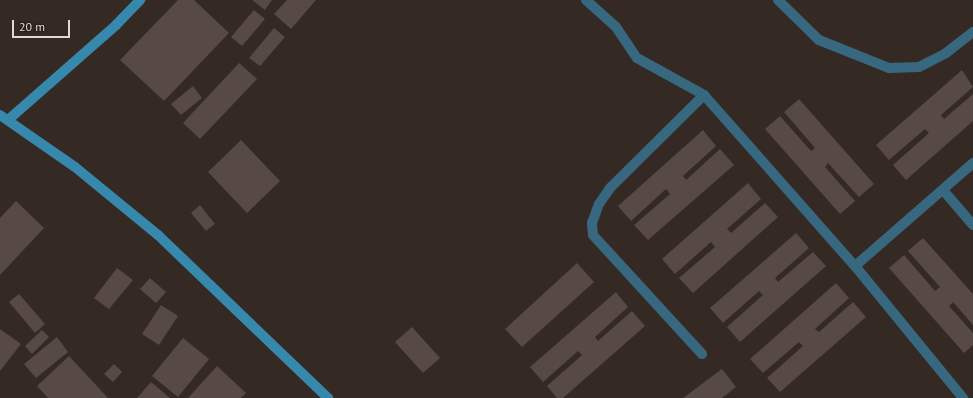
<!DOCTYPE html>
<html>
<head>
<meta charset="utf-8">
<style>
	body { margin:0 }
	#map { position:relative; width:973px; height:398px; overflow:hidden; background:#352923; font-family:"PT Sans",sans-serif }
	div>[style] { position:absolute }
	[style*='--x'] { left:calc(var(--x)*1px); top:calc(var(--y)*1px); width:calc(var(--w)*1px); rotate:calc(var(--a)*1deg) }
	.building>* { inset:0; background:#574a44 }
	.street>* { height:10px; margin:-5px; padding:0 5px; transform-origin:5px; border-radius:5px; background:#38687f }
	.secondary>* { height:10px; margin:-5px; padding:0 5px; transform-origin:5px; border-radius:5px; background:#3688ad }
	span { translate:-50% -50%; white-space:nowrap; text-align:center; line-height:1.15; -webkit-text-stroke:4px #2b201a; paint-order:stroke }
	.scale { position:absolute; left:12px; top:20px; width:58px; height:18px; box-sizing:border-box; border:2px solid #e1d9d5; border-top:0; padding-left:5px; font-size:12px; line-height:14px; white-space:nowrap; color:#e1d9d5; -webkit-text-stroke:3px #2b201a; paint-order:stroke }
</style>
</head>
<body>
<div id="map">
	<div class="building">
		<i style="clip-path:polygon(178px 0,194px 0,229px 33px,164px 101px,120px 60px)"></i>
		<i style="clip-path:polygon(252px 0,272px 0,265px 10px)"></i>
		<i style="clip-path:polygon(287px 0,316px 0,291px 29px,274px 14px)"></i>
		<i style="clip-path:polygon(254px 10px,265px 19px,242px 46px,231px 37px)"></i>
		<i style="clip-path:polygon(274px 28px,285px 37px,260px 66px,249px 58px)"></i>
		<i style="clip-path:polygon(239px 63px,257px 79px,200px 139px,183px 123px)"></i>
		<i style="clip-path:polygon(962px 70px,973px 87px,941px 115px,944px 119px,973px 94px,973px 121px,906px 180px,893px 165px,929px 133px,925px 129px,889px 160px,876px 145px)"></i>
		<i style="clip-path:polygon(193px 86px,202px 98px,181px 115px,171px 104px)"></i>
		<i style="clip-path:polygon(799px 99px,874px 184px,859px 197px,828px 163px,825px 167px,855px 201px,840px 214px,765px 129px,780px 116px,811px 151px,815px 148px,784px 112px)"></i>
		<i style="clip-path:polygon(703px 130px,716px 146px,683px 176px,686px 180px,720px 149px,734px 165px,648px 240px,634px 225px,670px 194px,666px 189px,631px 221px,618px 206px)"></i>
		<i style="clip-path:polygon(241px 140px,280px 181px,247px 213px,208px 172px)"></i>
		<i style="clip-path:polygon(748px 183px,761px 199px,727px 229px,731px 233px,765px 203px,778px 217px,693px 293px,679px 278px,715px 247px,711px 242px,675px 274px,662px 259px)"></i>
		<i style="clip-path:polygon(16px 201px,44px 228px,0 275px,0 218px)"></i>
		<i style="clip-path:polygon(200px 205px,215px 224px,206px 231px,191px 213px)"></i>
		<i style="clip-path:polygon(796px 233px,809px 248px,775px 278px,778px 282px,813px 252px,826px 266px,740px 342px,727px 327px,763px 295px,759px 291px,723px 323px,710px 308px)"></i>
		<i style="clip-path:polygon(923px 238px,973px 294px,973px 325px,953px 302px,949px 306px,973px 333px,973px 345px,964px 353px,889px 268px,904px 255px,935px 291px,940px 287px,908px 251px)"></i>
		<i style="clip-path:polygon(577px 263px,594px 282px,522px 347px,505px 329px)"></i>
		<i style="clip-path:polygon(117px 268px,133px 280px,109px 309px,94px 298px)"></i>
		<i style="clip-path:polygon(150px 278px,166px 292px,156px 303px,140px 289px)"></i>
		<i style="clip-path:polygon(836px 283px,849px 298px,815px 329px,819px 332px,853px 302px,866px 317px,780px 392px,767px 378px,803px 346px,799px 342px,763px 373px,750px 359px)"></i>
		<i style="clip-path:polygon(616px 292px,628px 307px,595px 337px,598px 341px,632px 311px,645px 326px,563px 398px,557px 398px,547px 386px,582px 355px,578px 351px,543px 382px,530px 367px)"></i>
		<i style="clip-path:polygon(19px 294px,45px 324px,35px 333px,9px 302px)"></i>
		<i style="clip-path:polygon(161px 305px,178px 316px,159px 345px,142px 334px)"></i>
		<i style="clip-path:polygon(412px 327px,440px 358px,423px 373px,395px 342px)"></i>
		<i style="clip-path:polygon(0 329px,21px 344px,0 371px)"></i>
		<i style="clip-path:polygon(42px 330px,49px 337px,32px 354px,25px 346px)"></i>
		<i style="clip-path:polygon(57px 337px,68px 352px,36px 378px,24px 364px)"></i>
		<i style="clip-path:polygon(183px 338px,209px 359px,178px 397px,152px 376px)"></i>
		<i style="clip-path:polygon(69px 356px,108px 398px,48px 398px,37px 386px)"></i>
		<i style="clip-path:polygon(114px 364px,122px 372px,113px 382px,104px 374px)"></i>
		<i style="clip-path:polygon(217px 366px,246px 393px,241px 398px,188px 398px)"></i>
		<i style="clip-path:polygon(722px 369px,736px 387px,722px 398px,683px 398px)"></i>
		<i style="clip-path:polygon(151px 382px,170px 398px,137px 398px)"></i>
	</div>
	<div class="street">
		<i style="--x:586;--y:0;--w:40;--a:42"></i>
		<i style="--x:616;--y:27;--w:37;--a:56"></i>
		<i style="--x:637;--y:58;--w:77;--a:28.9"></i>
		<i style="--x:704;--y:95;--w:228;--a:48.6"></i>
		<i style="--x:855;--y:266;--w:171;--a:50.7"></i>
		<i style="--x:778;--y:0;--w:57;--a:44.3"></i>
		<i style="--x:819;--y:40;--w:75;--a:21.8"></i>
		<i style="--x:889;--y:68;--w:30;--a:-2"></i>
		<i style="--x:919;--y:67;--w:30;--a:-27"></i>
		<i style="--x:946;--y:53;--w:34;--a:-38"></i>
		<i style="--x:943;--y:190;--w:46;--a:49.4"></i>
		<i style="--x:855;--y:266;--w:157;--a:-41.1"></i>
		<i style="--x:702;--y:354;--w:161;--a:-132.5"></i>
		<i style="--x:593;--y:235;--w:12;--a:-95"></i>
		<i style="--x:592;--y:223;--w:20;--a:-70"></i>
		<i style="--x:599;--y:204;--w:19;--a:-55"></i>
		<i style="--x:610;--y:188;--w:132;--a:-44.7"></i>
	</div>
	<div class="secondary">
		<i style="--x:0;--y:115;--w:91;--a:34.7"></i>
		<i style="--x:75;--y:167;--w:107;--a:39.3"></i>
		<i style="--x:158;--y:235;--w:236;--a:43.8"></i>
		<i style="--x:8;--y:120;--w:144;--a:-41.3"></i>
		<i style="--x:116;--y:25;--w:35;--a:-46"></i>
	</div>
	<div class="scale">20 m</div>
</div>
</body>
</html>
